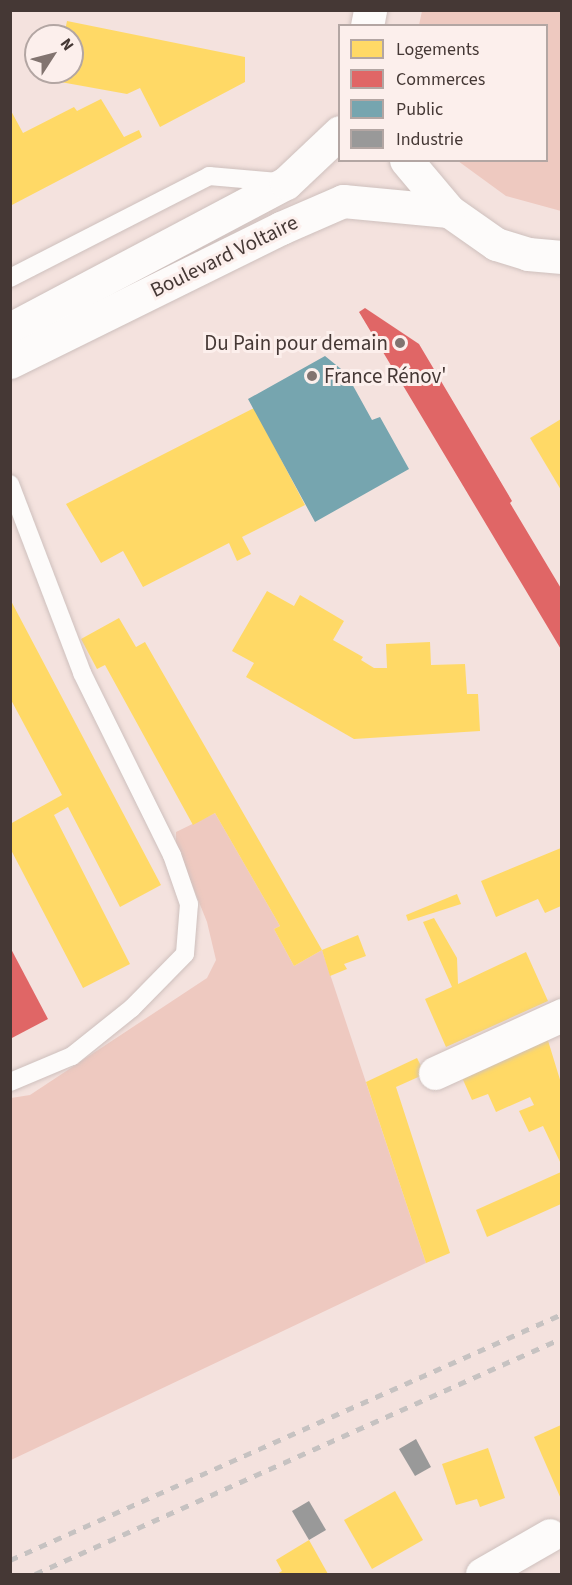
<!DOCTYPE html>
<html>
<head>
<meta charset="utf-8">
<style>
	body { margin:0 }
	#map { position:relative; width:572px; height:1585px; overflow:hidden; background:#f4e2de; font-family:"Source Sans 3",sans-serif }
	div>[style] { position:absolute }
	[style*='--x'] { left:calc(var(--x)*1px); top:calc(var(--y)*1px); width:calc(var(--w)*1px); rotate:calc(var(--a)*1deg) }
	.green>* { inset:0; background:#eec9c0 }
	.homes>* { inset:0; background:#ffd966 }
	.shops>* { inset:0; background:#e06666 }
	.public>* { inset:0; background:#76a5af }
	.industry>* { inset:0; background:#999 }
	.roads { filter:drop-shadow(0 0 2px #cec0bd) drop-shadow(0 0 2px #cec0bd) }
	.lane>* { height:18px; margin:-9px; padding:0 9px; transform-origin:9px; border-radius:9px; background:#fdfbfa }
	.street>* { height:33px; margin:-16.5px; padding:0 16.5px; transform-origin:16.5px; border-radius:16.5px; background:#fdfbfa }
	.secondary>* { height:33px; margin:-16.5px; padding:0 16.5px; transform-origin:16.5px; border-radius:16.5px; background:#fdfbfa }
	.rail>* { height:4.5px; margin-top:-2.25px; transform-origin:0; background:repeating-linear-gradient(90deg,#c6c2c1 0 8px,transparent 0 16px) }
	.dots>* { width:16px; height:16px; translate:-50% -50%; box-sizing:border-box; border:3px solid #fcefec; border-radius:50% }
	span { translate:-50% -50%; white-space:nowrap; text-align:center; line-height:1.15; -webkit-text-stroke:6px #fcefec; paint-order:stroke }
	.street-label { font-size:21px; color:#453835 }
	.poi-label { font-size:21px; color:#453835 }
	.right { translate:-100% -50%; text-align:right }
	.left { translate:0 -50%; text-align:left }
	.frame { position:absolute; inset:0; border:12px solid #453835; pointer-events:none }
	.legend { position:absolute; left:338px; top:24px; width:210px; height:138px; box-sizing:border-box; background:#fcefec; border:2px solid #b3a6a3; margin:0; padding:8px 10px; list-style:none; font-size:18px; color:#453835 }
	.legend li { display:flex; align-items:center; gap:12px; height:30px }
	.legend b { width:30px; border:2px solid #b3a6a3 }
	.north { position:absolute; left:24px; top:24px; width:60px; height:60px; box-sizing:border-box; background:#fcefec; border:2px solid #b3a6a3; border-radius:50%; rotate:54deg; font-size:16px; font-weight:700; line-height:24px; text-align:center; color:#453835 }
	.north::after { content:''; display:block; margin:auto; width:21px; height:27px; background:#827470; clip-path:polygon(50% 0,100% 100%,50% 72%,0 100%) }
</style>
</head>
<body>
<div id="map">
	<div class="green">
		<i style="clip-path:polygon(422px 11px,561px 11px,561px 211px,506px 196px,458px 161px,546px 160px,546px 26px,419px 25px)"></i>
		<i style="clip-path:polygon(215px 813px,280px 926px,274px 929px,294px 966px,322px 950px,426px 1263px,11px 1460px,11px 1098px,30px 1095px,207px 978px,216px 960px,207px 922px,176px 845px,176px 832px)"></i>
	</div>
	<div class="homes">
		<i style="clip-path:polygon(67px 21px,245px 57px,245px 82px,160px 127px,140px 88px,127px 94px,55px 81px,56px 72px,72px 72px,72px 36px,64px 36px)"></i>
		<i style="clip-path:polygon(101px 99px,124px 137px,139px 130px,142px 137px,10px 206px,10px 109px,23px 133px,74px 107px,77px 111px)"></i>
		<i style="clip-path:polygon(254px 408px,305px 505px,242px 537px,251px 554px,237px 561px,229px 543px,143px 587px,123px 551px,101px 563px,66px 504px)"></i>
		<i style="clip-path:polygon(561px 419px,561px 490px,530px 438px)"></i>
		<i style="clip-path:polygon(267px 591px,294px 606px,300px 595px,344px 621px,333px 640px,363px 657px,361px 660px,374px 668px,387px 668px,386px 644px,430px 642px,431px 665px,465px 664px,467px 694px,478px 694px,480px 731px,354px 739px,246px 677px,254px 663px,232px 651px)"></i>
		<i style="clip-path:polygon(10px 599px,161px 885px,120px 907px,68px 807px,54px 815px,130px 964px,83px 988px,10px 848px,10px 824px,62px 795px,10px 698px)"></i>
		<i style="clip-path:polygon(119px 618px,136px 647px,145px 642px,322px 950px,294px 966px,274px 929px,280px 926px,215px 813px,193px 825px,105px 665px,97px 669px,81px 639px)"></i>
		<i style="clip-path:polygon(561px 848px,561px 906px,545px 913px,538px 899px,496px 917px,481px 881px)"></i>
		<i style="clip-path:polygon(457px 894px,461px 904px,408px 921px,406px 915px)"></i>
		<i style="clip-path:polygon(434px 918px,457px 958px,458px 984px,526px 952px,548px 1001px,446px 1047px,425px 999px,452px 987px,423px 922px)"></i>
		<i style="clip-path:polygon(358px 935px,366px 956px,344px 964px,347px 969px,330px 976px,322px 950px)"></i>
		<i style="clip-path:polygon(546px 1034px,561px 1083px,561px 1164px,543px 1126px,529px 1132px,519px 1111px,534px 1105px,530px 1097px,496px 1112px,488px 1094px,472px 1100px,460px 1073px)"></i>
		<i style="clip-path:polygon(417px 1058px,425px 1074px,396px 1087px,450px 1253px,426px 1263px,366px 1082px)"></i>
		<i style="clip-path:polygon(561px 1172px,561px 1204px,487px 1237px,476px 1210px)"></i>
		<i style="clip-path:polygon(561px 1425px,561px 1499px,534px 1437px)"></i>
		<i style="clip-path:polygon(488px 1448px,505px 1498px,480px 1507px,477px 1499px,456px 1505px,442px 1464px)"></i>
		<i style="clip-path:polygon(395px 1491px,423px 1540px,372px 1569px,344px 1520px)"></i>
		<i style="clip-path:polygon(309px 1540px,328px 1574px,277px 1574px,282px 1571px,276px 1560px)"></i>
	</div>
	<div class="shops">
		<i style="clip-path:polygon(365px 308px,419px 344px,512px 501px,510px 503px,562px 590px,562px 651px,359px 312px)"></i>
		<i style="clip-path:polygon(10px 947px,48px 1019px,10px 1039px)"></i>
	</div>
	<div class="public">
		<i style="clip-path:polygon(325px 356px,346px 373px,372px 420px,380px 417px,409px 469px,315px 522px,248px 399px)"></i>
	</div>
	<div class="industry">
		<i style="clip-path:polygon(416px 1439px,431px 1467px,415px 1476px,399px 1449px)"></i>
		<i style="clip-path:polygon(309px 1501px,326px 1530px,309px 1540px,292px 1511px)"></i>
	</div>
	<div class="roads">
		<div class="lane">
			<i style="--x:10;--y:278;--w:224;--a:-27.1"></i>
			<i style="--x:209;--y:176;--w:69;--a:5"></i>
			<i style="--x:10;--y:484;--w:202;--a:69.1"></i>
			<i style="--x:82;--y:673;--w:203;--a:63.7"></i>
			<i style="--x:172;--y:855;--w:52;--a:70.9"></i>
			<i style="--x:189;--y:904;--w:50;--a:94.6"></i>
			<i style="--x:185;--y:954;--w:76;--a:134.5"></i>
			<i style="--x:132;--y:1008;--w:77;--a:141.3"></i>
			<i style="--x:72;--y:1056;--w:67;--a:157.2"></i>
		</div>
		<div class="street">
			<i style="--x:435;--y:1073;--w:140;--a:-24.5"></i>
			<i style="--x:482;--y:1574;--w:78;--a:-29.8"></i>
		</div>
		<div class="secondary">
			<i style="--x:367;--y:26;--w:16;--a:-79"></i>
			<i style="--x:406;--y:160;--w:67;--a:49.9"></i>
			<i style="--x:449;--y:211;--w:57;--a:35.1"></i>
			<i style="--x:496;--y:244;--w:34;--a:17"></i>
			<i style="--x:528;--y:254;--w:34;--a:5"></i>
			<i style="--x:10;--y:329;--w:312;--a:-27.9"></i>
			<i style="--x:286;--y:183;--w:74;--a:-43.4"></i>
			<i style="--x:10;--y:362;--w:302;--a:-26.3"></i>
			<i style="--x:281;--y:228;--w:68;--a:-23.5"></i>
			<i style="--x:343;--y:201;--w:106;--a:5.4"></i>
		</div>
	</div>
	<div class="rail">
		<i style="--x:10;--y:1560;--w:604;--a:-24.02"></i>
		<i style="--x:35;--y:1574;--w:577;--a:-24.12"></i>
	</div>
	<div class="dots">
		<i style="left:400px;top:343px;background:#827470"></i>
		<i style="left:312px;top:376px;background:#827470"></i>
	</div>
	<div class="street-label">
		<span style="left:224px;top:256px;rotate:-26deg">Boulevard Voltaire</span>
	</div>
	<div class="poi-label">
		<span class="right" style="left:388px;top:343px">Du Pain pour demain</span>
		<span class="left" style="left:324px;top:376px">France Rénov'</span>
	</div>
	<div class="frame"></div>
	<ul class="legend">
	<li><b style="height:16px;background:#ffd966"></b>Logements</li>
	<li><b style="height:16px;background:#e06666"></b>Commerces</li>
	<li><b style="height:16px;background:#76a5af"></b>Public</li>
	<li><b style="height:16px;background:#999"></b>Industrie</li>
	</ul>
	<div class="north">N</div>
</div>
</body>
</html>
